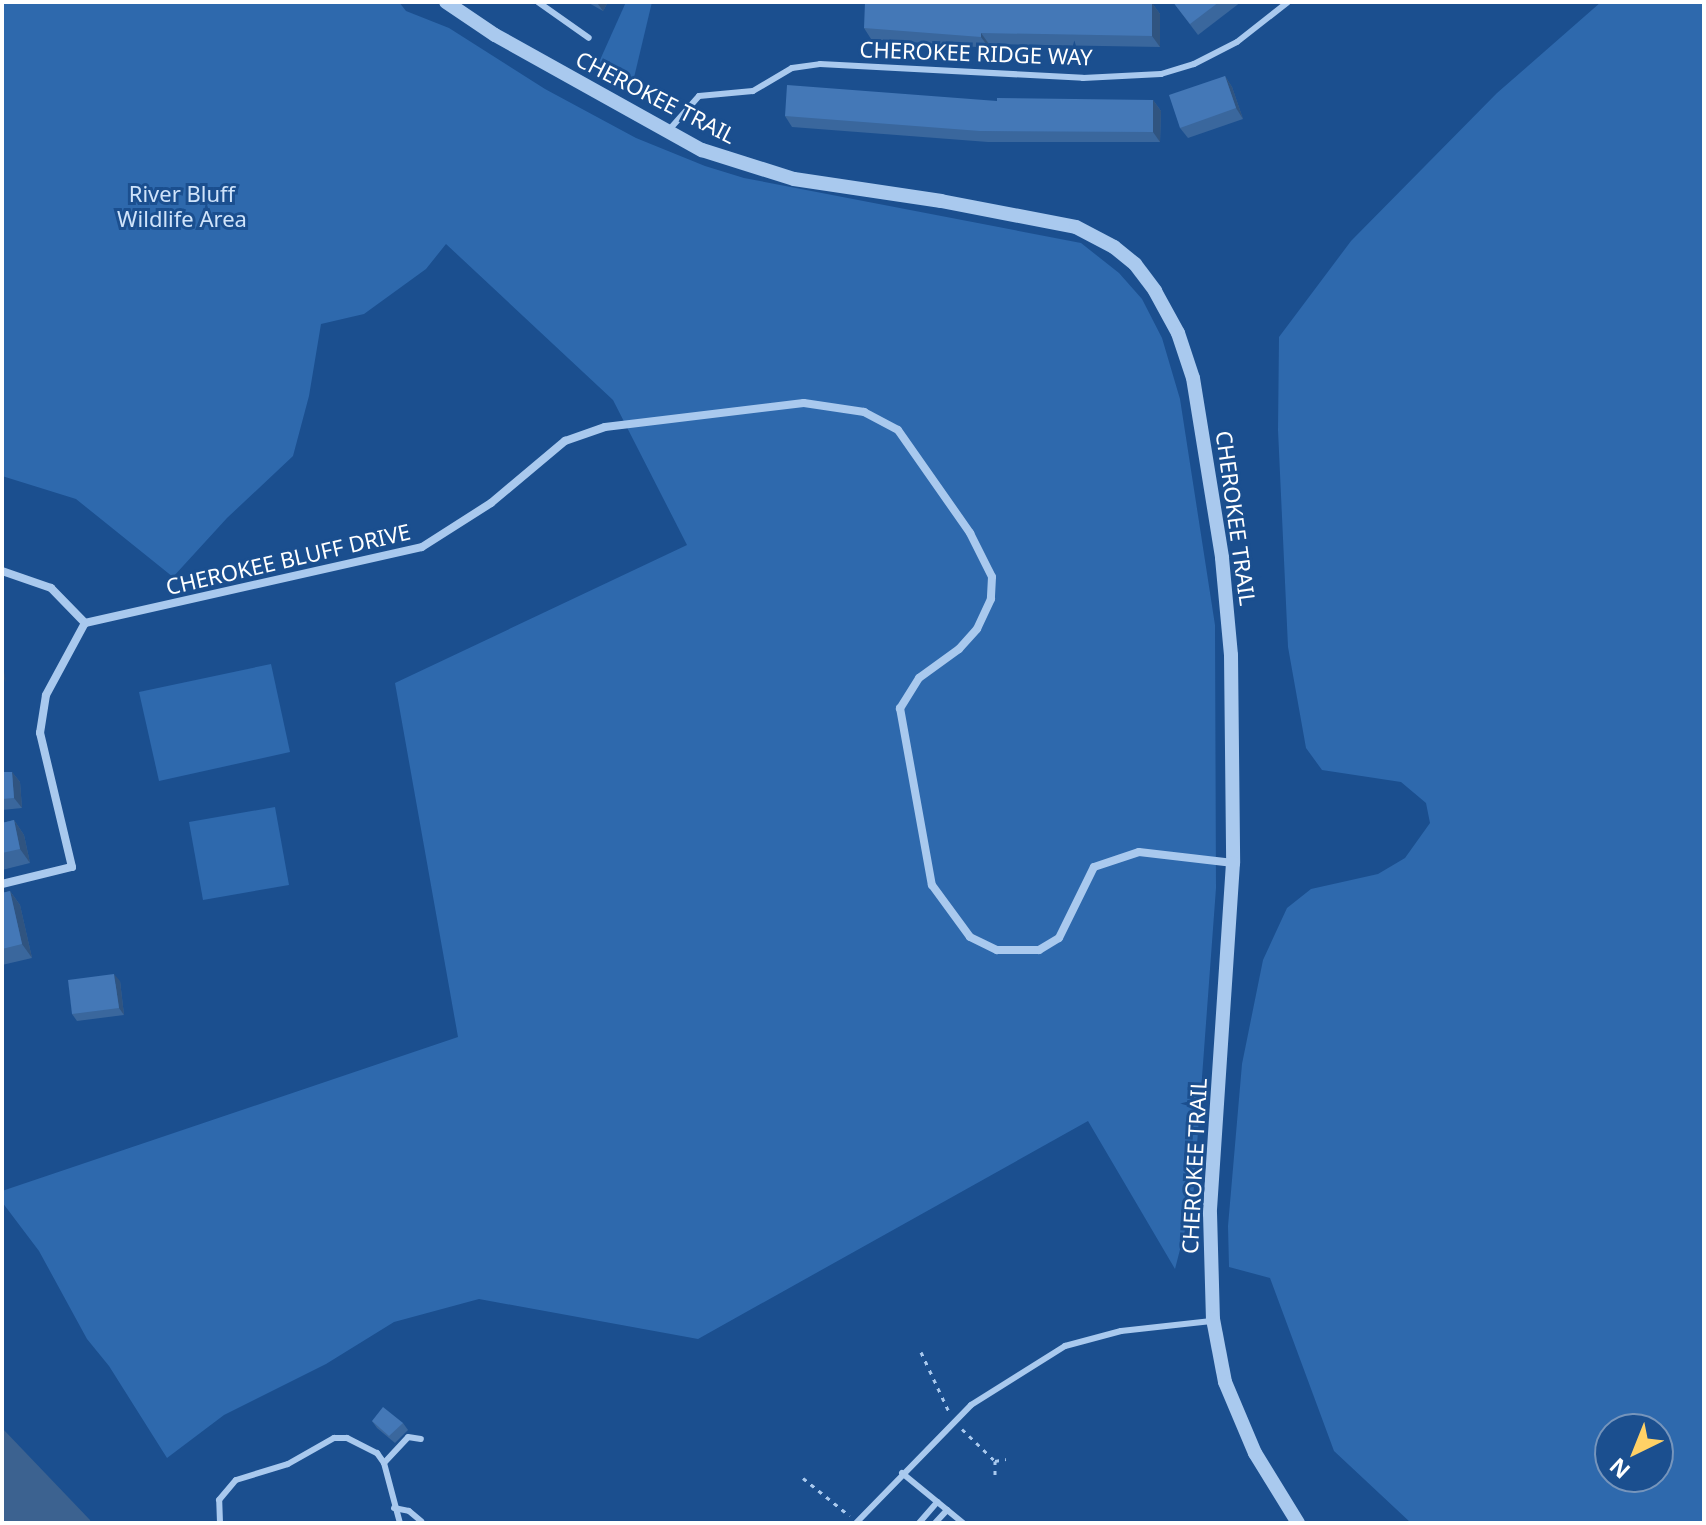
<!DOCTYPE html>
<html>
<head>
<meta charset="utf-8">
<style>
	body { margin:0 }
	#map { position:relative; width:1706px; height:1525px; overflow:hidden; background:#1b4f8f; font-family:"Noto Sans",sans-serif }
	div>[style] { position:absolute }
	[style*='--x'] { left:calc(var(--x)*1px); top:calc(var(--y)*1px); width:calc(var(--w)*1px); rotate:calc(var(--a)*1deg) }
	.green>* { inset:0; background:#2e69ad }
	.water>* { inset:0; background:#3c6290 }
	.path>* { height:3px; margin-top:-1.5px; transform-origin:0; background:repeating-linear-gradient(90deg,#a9c9ee 0 4px,transparent 0 10px) }
	.service>* { height:6px; margin:-3px; padding:0 3px; transform-origin:3px; border-radius:3px; background:#a9c9ee }
	.minor>* { height:8px; margin:-4px; padding:0 4px; transform-origin:4px; border-radius:4px; background:#a9c9ee }
	.tertiary>* { height:14px; margin:-7px; padding:0 7px; transform-origin:7px; border-radius:7px; background:#a9c9ee }
	.wall>* { inset:0; background:#3a679d }
	.shaded-wall>* { inset:0; background:#305480 }
	.building>* { inset:0; background:#4478b7 }
	span { translate:-50% -50%; white-space:nowrap; text-align:center; line-height:1.15; -webkit-text-stroke:6px #1b4f8f; paint-order:stroke }
	.street-label { font-size:22px; color:#fff }
	.park-label { font-size:22px; color:#cfe3fa }
	.frame { position:absolute; inset:0; border:4px solid #fff; pointer-events:none }
	.north { position:absolute; left:1594px; top:1413px; width:80px; height:80px; box-sizing:border-box; background:#1b4f8f; border:2px solid #7695bc; border-radius:50%; rotate:223deg; font-size:22px; font-weight:700; line-height:32px; text-align:center; color:#fff }
	.north::after { content:''; display:block; margin:auto; width:28px; height:36px; background:#ffd166; clip-path:polygon(50% 0,100% 100%,50% 72%,0 100%) }
</style>
</head>
<body>
<div id="map">
	<div class="green">
		<i style="clip-path:polygon(2px 2px,399px 2px,406px 11px,449px 28px,545px 89px,636px 138px,705px 166px,744px 178px,1081px 243px,1119px 273px,1142px 299px,1162px 338px,1180px 399px,1215px 625px,1216px 888px,1193px 1199px,1175px 1269px,1088px 1121px,698px 1339px,479px 1299px,394px 1322px,326px 1364px,224px 1415px,167px 1458px,109px 1366px,87px 1339px,39px 1251px,2px 1202px,2px 1191px,458px 1037px,395px 683px,687px 545px,613px 400px,446px 244px,426px 269px,364px 314px,321px 324px,309px 396px,293px 456px,227px 518px,173px 577px,76px 499px,2px 476px)"></i>
		<i style="clip-path:polygon(626px 2px,652px 2px,632px 86px,602px 75px,600px 60px)"></i>
		<i style="clip-path:polygon(evenodd,1601px 2px,1704px 2px,1704px 1523px,1411px 1523px,1334px 1451px,1270px 1278px,1229px 1267px,1228px 1226px,1242px 1064px,1263px 960px,1287px 908px,1311px 889px,1378px 874px,1405px 858px,1430px 823px,1426px 803px,1401px 782px,1322px 770px,1306px 748px,1288px 647px,1278px 430px,1279px 337px,1351px 241px,1497px 93px,1601px 2px,1610px 1429px,1658px 1429px,1658px 1477px,1610px 1477px,1610px 1429px)"></i>
		<i style="clip-path:polygon(271px 664px,290px 752px,159px 781px,139px 692px)"></i>
		<i style="clip-path:polygon(275px 807px,289px 885px,203px 900px,189px 822px)"></i>
	</div>
	<div class="water">
		<i style="clip-path:polygon(2px 1428px,90px 1520px,91px 1523px,2px 1523px)"></i>
	</div>
	<div class="path">
		<i style="--x:921;--y:1352;--w:68;--a:64.9"></i>
		<i style="--x:962;--y:1429;--w:46;--a:44.1"></i>
		<i style="--x:995;--y:1461;--w:11;--a:-10"></i>
		<i style="--x:995;--y:1461;--w:19;--a:90"></i>
		<i style="--x:803;--y:1478;--w:60;--a:39"></i>
	</div>
	<div class="service">
		<i style="--x:538;--y:2;--w:62;--a:35.2"></i>
		<i style="--x:669;--y:130;--w:45;--a:-48.6"></i>
		<i style="--x:699;--y:96;--w:54;--a:-5.3"></i>
		<i style="--x:753;--y:91;--w:45;--a:-30.5"></i>
		<i style="--x:792;--y:68;--w:28;--a:-8"></i>
		<i style="--x:820;--y:64;--w:263;--a:3"></i>
		<i style="--x:1083;--y:78;--w:78;--a:-2.9"></i>
		<i style="--x:1161;--y:74;--w:34;--a:-17"></i>
		<i style="--x:1194;--y:64;--w:48;--a:-27.1"></i>
		<i style="--x:1237;--y:42;--w:65;--a:-38.1"></i>
		<i style="--x:384;--y:1463;--w:35;--a:-47"></i>
		<i style="--x:408;--y:1437;--w:13;--a:9"></i>
		<i style="--x:902;--y:1473;--w:79;--a:39.3"></i>
		<i style="--x:394;--y:1508;--w:15;--a:11"></i>
		<i style="--x:409;--y:1511;--w:16;--a:40"></i>
		<i style="--x:220;--y:1523;--w:23;--a:-92"></i>
		<i style="--x:219;--y:1500;--w:26;--a:-50"></i>
		<i style="--x:236;--y:1480;--w:54;--a:-17.1"></i>
		<i style="--x:288;--y:1464;--w:53;--a:-29.5"></i>
		<i style="--x:334;--y:1438;--w:13;--a:0"></i>
		<i style="--x:347;--y:1438;--w:34;--a:27"></i>
		<i style="--x:377;--y:1453;--w:12;--a:55"></i>
		<i style="--x:384;--y:1463;--w:62;--a:75.1"></i>
		<i style="--x:856;--y:1523;--w:165;--a:-45.7"></i>
		<i style="--x:971;--y:1405;--w:111;--a:-32.1"></i>
		<i style="--x:1065;--y:1346;--w:58;--a:-15"></i>
		<i style="--x:1121;--y:1331;--w:91;--a:-6.3"></i>
		<i style="--x:919;--y:1523;--w:28;--a:-49"></i>
		<i style="--x:935;--y:1523;--w:18;--a:-47"></i>
	</div>
	<div class="minor">
		<i style="--x:2;--y:571;--w:52;--a:19.1"></i>
		<i style="--x:51;--y:588;--w:49;--a:45.8"></i>
		<i style="--x:85;--y:623;--w:345;--a:-12.7"></i>
		<i style="--x:422;--y:547;--w:82;--a:-32.5"></i>
		<i style="--x:491;--y:503;--w:97;--a:-40"></i>
		<i style="--x:565;--y:441;--w:42;--a:-19.3"></i>
		<i style="--x:605;--y:427;--w:200;--a:-6.9"></i>
		<i style="--x:804;--y:403;--w:61;--a:8.5"></i>
		<i style="--x:864;--y:412;--w:38;--a:28"></i>
		<i style="--x:898;--y:430;--w:126;--a:55"></i>
		<i style="--x:970;--y:533;--w:49;--a:63.4"></i>
		<i style="--x:992;--y:577;--w:22;--a:93"></i>
		<i style="--x:991;--y:599;--w:33;--a:115"></i>
		<i style="--x:977;--y:629;--w:27;--a:132"></i>
		<i style="--x:959;--y:649;--w:49;--a:144.1"></i>
		<i style="--x:919;--y:678;--w:36;--a:122"></i>
		<i style="--x:900;--y:708;--w:180;--a:79.8"></i>
		<i style="--x:932;--y:885;--w:64;--a:53.8"></i>
		<i style="--x:970;--y:937;--w:30;--a:26"></i>
		<i style="--x:997;--y:950;--w:42;--a:0"></i>
		<i style="--x:1039;--y:950;--w:23;--a:-31"></i>
		<i style="--x:1059;--y:938;--w:79;--a:-63.8"></i>
		<i style="--x:1094;--y:867;--w:47;--a:-18.4"></i>
		<i style="--x:1139;--y:852;--w:95;--a:6.7"></i>
		<i style="--x:2;--y:884;--w:72;--a:-13.7"></i>
		<i style="--x:72;--y:867;--w:138;--a:-103.4"></i>
		<i style="--x:40;--y:733;--w:38;--a:-81"></i>
		<i style="--x:46;--y:695;--w:82;--a:-61.6"></i>
	</div>
	<div class="tertiary">
		<i style="--x:446;--y:2;--w:59;--a:34"></i>
		<i style="--x:495;--y:35;--w:237;--a:29.1"></i>
		<i style="--x:702;--y:150;--w:96;--a:17.5"></i>
		<i style="--x:794;--y:179;--w:149;--a:8.5"></i>
		<i style="--x:941;--y:201;--w:137;--a:10.9"></i>
		<i style="--x:1076;--y:227;--w:43;--a:27.8"></i>
		<i style="--x:1114;--y:247;--w:27;--a:39"></i>
		<i style="--x:1135;--y:264;--w:34;--a:53"></i>
		<i style="--x:1155;--y:291;--w:48;--a:61.3"></i>
		<i style="--x:1178;--y:333;--w:47;--a:71.6"></i>
		<i style="--x:1193;--y:378;--w:182;--a:80.8"></i>
		<i style="--x:1222;--y:558;--w:97;--a:84.7"></i>
		<i style="--x:1231;--y:655;--w:208;--a:89.4"></i>
		<i style="--x:1233;--y:863;--w:351;--a:93.8"></i>
		<i style="--x:1210;--y:1213;--w:106;--a:88.4"></i>
		<i style="--x:1213;--y:1319;--w:64;--a:79.2"></i>
		<i style="--x:1225;--y:1382;--w:77;--a:67.1"></i>
		<i style="--x:1255;--y:1453;--w:82;--a:58.4"></i>
	</div>
	<div class="wall">
		<i style="clip-path:polygon(587px 2px,608px 2px,603px 11px)"></i>
		<i style="clip-path:polygon(1173px 2px,1241px 2px,1198px 35px)"></i>
		<i style="clip-path:polygon(1152px 3px,1160px 14px,1160px 47px,989px 44px,989px 48px,871px 39px,864px 28px,998px 4px)"></i>
		<i style="clip-path:polygon(1225px 76px,1232px 87px,1243px 119px,1188px 138px,1180px 128px)"></i>
		<i style="clip-path:polygon(1153px 100px,1161px 111px,1160px 142px,988px 142px,792px 127px,785px 116px,997px 101px)"></i>
		<i style="clip-path:polygon(2px 772px,12px 772px,20px 782px,22px 808px,2px 810px)"></i>
		<i style="clip-path:polygon(14px 820px,24px 835px,30px 863px,2px 870px,2px 823px)"></i>
		<i style="clip-path:polygon(10px 891px,20px 905px,32px 958px,2px 965px,2px 893px)"></i>
		<i style="clip-path:polygon(120px 981px,124px 1015px,77px 1021px,72px 1014px)"></i>
		<i style="clip-path:polygon(372px 1421px,403px 1423px,408px 1430px,395px 1443px,377px 1428px)"></i>
	</div>
	<div class="shaded-wall">
		<i style="clip-path:polygon(599px 2px,608px 2px,603px 11px,598px 4px)"></i>
		<i style="clip-path:polygon(1152px 3px,1160px 14px,1160px 47px,1152px 36px)"></i>
		<i style="clip-path:polygon(981px 33px,989px 44px,989px 48px,981px 37px)"></i>
		<i style="clip-path:polygon(1225px 76px,1232px 87px,1243px 119px,1236px 108px)"></i>
		<i style="clip-path:polygon(1153px 100px,1161px 111px,1160px 142px,1153px 132px)"></i>
		<i style="clip-path:polygon(2px 505px,3px 506px,2px 562px)"></i>
		<i style="clip-path:polygon(2px 660px,6px 682px,2px 676px)"></i>
		<i style="clip-path:polygon(12px 772px,20px 782px,22px 808px,14px 798px)"></i>
		<i style="clip-path:polygon(14px 820px,24px 835px,30px 863px,20px 849px)"></i>
		<i style="clip-path:polygon(10px 891px,20px 905px,32px 958px,22px 944px)"></i>
		<i style="clip-path:polygon(114px 974px,120px 981px,124px 1015px,119px 1008px)"></i>
	</div>
	<div class="building">
		<i style="clip-path:polygon(865px 2px,968px 2px,998px 4px,998px 2px,1152px 3px,1152px 36px,981px 33px,981px 37px,864px 28px)"></i>
		<i style="clip-path:polygon(1173px 2px,1219px 2px,1190px 24px)"></i>
		<i style="clip-path:polygon(1225px 76px,1236px 108px,1180px 128px,1169px 95px)"></i>
		<i style="clip-path:polygon(787px 85px,997px 101px,997px 98px,1153px 100px,1153px 132px,980px 131px,785px 116px)"></i>
		<i style="clip-path:polygon(2px 772px,12px 772px,14px 798px,2px 799px)"></i>
		<i style="clip-path:polygon(14px 820px,20px 849px,2px 853px,2px 823px)"></i>
		<i style="clip-path:polygon(10px 891px,22px 944px,2px 949px,2px 893px)"></i>
		<i style="clip-path:polygon(114px 974px,119px 1008px,72px 1014px,68px 980px)"></i>
		<i style="clip-path:polygon(383px 1407px,403px 1423px,389px 1436px,372px 1421px)"></i>
	</div>
	<div class="street-label">
		<span style="left:976px;top:53px;rotate:2deg">CHEROKEE RIDGE WAY</span>
		<span style="left:656px;top:97px;rotate:27deg">CHEROKEE TRAIL</span>
		<span style="left:1236px;top:518px;rotate:82deg">CHEROKEE TRAIL</span>
		<span style="left:288px;top:559px;rotate:-13deg">CHEROKEE BLUFF DRIVE</span>
		<span style="left:1194px;top:1166px;rotate:-87deg">CHEROKEE TRAIL</span>
	</div>
	<div class="park-label">
		<span style="left:182px;top:206px">River Bluff<br>Wildlife Area</span>
	</div>
	<div class="frame"></div>
	<div class="north">N</div>
</div>
</body>
</html>
